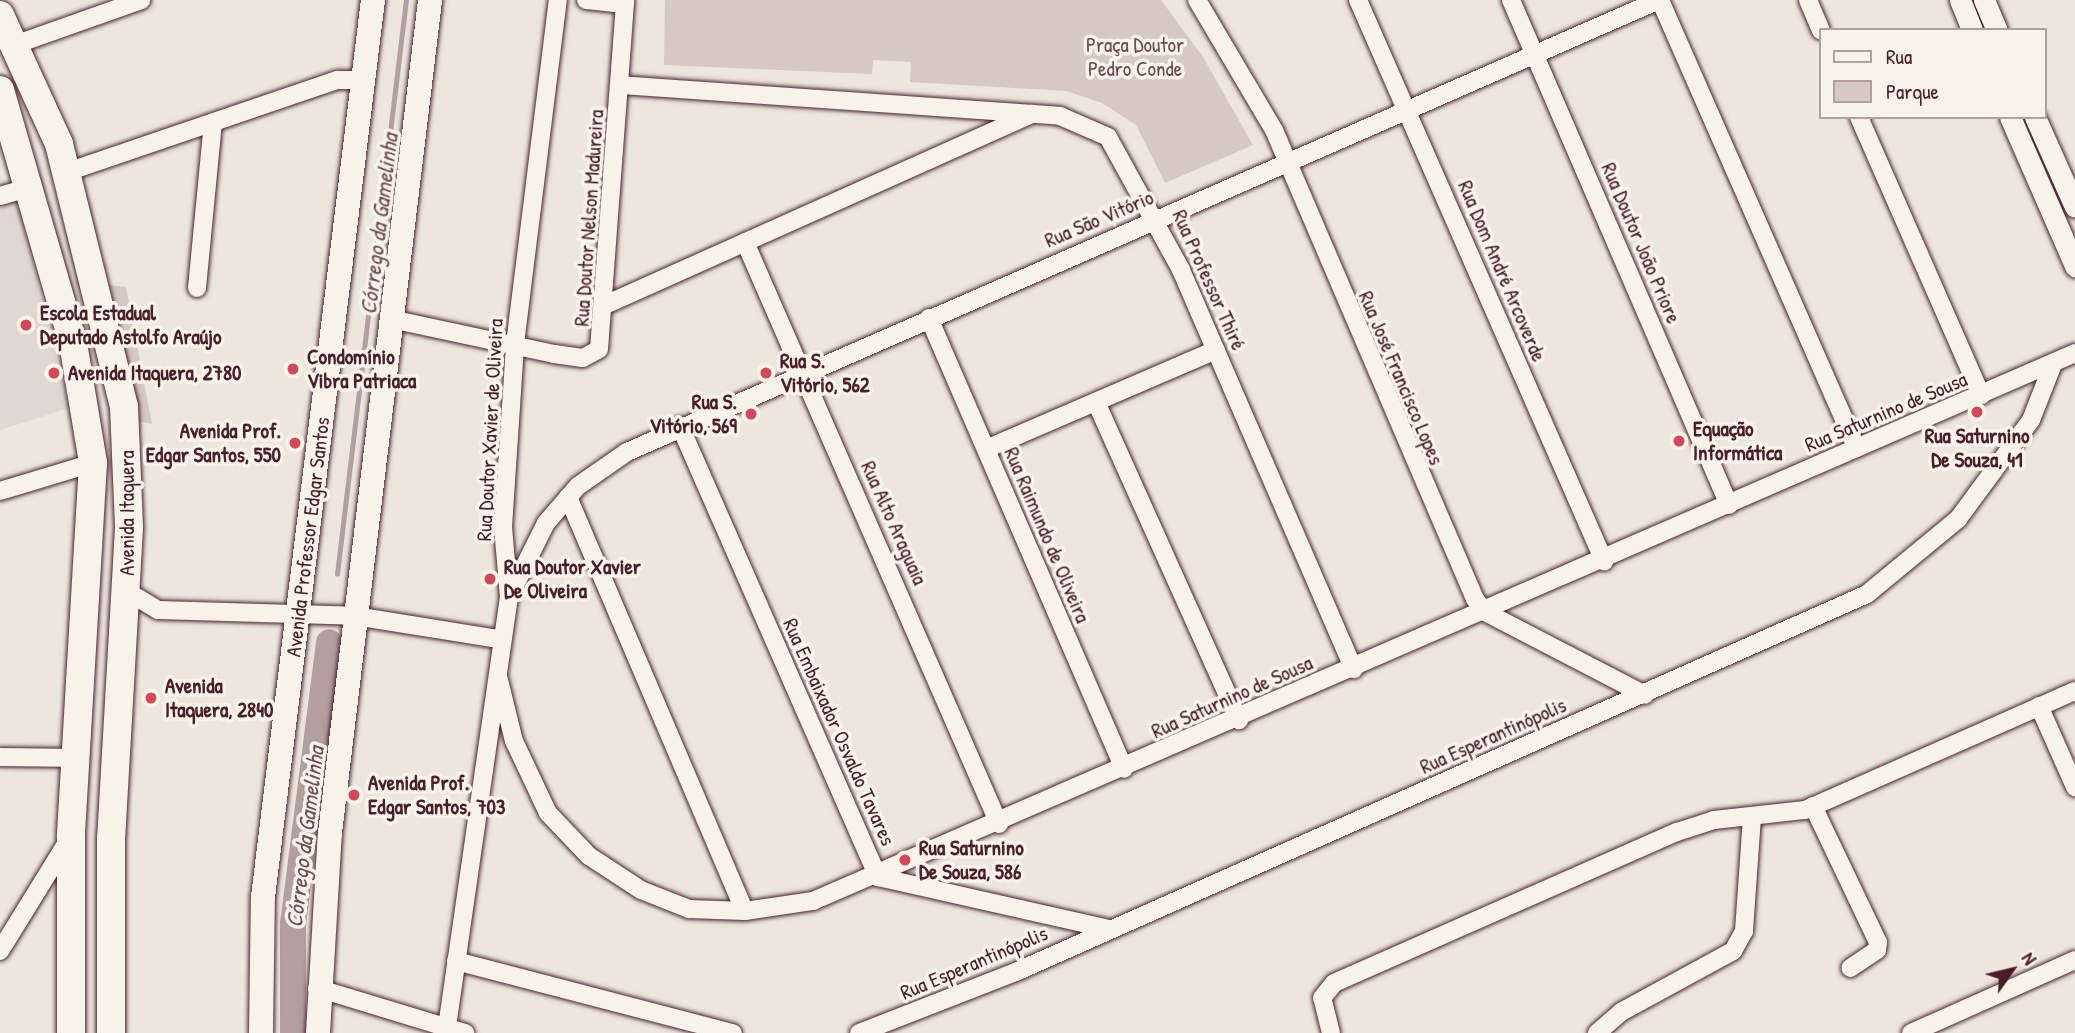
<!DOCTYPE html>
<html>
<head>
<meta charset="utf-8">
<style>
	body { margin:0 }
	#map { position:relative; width:2075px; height:1033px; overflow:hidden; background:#ece6dd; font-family:"Patrick Hand",sans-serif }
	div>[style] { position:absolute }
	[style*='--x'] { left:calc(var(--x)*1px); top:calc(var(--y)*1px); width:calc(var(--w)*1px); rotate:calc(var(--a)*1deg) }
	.built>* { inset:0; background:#e0d7d0 }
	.green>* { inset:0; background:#d5c9c2 }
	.stream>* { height:4.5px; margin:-2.25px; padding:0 2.25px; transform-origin:2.25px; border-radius:2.25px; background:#b39f9d }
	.river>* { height:26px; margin:-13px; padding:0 13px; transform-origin:13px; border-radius:13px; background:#b39f9d }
	.roads { filter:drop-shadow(0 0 2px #4a1f2b) drop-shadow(0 0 2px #4a1f2b) }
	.minor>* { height:18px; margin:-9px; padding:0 9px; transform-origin:9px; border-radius:9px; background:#f7f3e8 }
	.tertiary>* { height:21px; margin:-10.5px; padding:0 10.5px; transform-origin:10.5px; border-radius:10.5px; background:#f7f3e8 }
	.secondary>* { height:24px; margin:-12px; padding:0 12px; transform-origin:12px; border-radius:12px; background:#f7f3e8 }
	.primary>* { height:28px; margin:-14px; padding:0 14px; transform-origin:14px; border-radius:14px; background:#f7f3e8 }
	.dots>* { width:19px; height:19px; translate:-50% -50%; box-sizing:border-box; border:4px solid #f7f3e8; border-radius:50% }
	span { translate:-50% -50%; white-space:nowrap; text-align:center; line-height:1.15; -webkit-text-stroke:7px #f7f3e8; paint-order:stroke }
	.park-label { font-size:21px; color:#6d4a51 }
	.street-label { font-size:21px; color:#4a1f2b }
	.poi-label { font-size:21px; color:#4a1f2b; font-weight:700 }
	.left { translate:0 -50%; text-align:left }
	.right { translate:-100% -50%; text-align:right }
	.water-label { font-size:23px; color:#6f4c53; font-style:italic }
	.legend { position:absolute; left:1819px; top:28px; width:228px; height:91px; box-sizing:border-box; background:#f7f3e8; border:2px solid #b29e9c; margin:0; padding:9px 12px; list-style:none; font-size:21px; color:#4a1f2b }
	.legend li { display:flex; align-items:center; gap:14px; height:35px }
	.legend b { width:35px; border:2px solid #b29e9c }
	.north { position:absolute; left:1977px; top:935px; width:70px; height:70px; -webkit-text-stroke:5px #f7f3e8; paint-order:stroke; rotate:56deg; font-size:19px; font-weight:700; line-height:28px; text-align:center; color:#4a1f2b }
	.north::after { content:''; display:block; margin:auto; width:24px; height:32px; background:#4a1f2b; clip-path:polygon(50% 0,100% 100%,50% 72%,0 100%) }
</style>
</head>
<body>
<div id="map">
	<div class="built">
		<i style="clip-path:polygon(18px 203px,69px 408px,0 430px,0 209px)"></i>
	</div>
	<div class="green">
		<i style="clip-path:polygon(665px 0,1161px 0,1203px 57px,1253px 145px,1165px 183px,1136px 125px,1102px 103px,1066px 91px,910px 82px,911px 62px,873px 60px,872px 74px,664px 65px)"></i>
		<i style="clip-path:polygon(109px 285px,126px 287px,152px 424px,137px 421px)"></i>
	</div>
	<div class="stream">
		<i style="--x:337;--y:574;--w:578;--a:-83.15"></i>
	</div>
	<div class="river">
		<i style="--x:293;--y:1033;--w:109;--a:-90"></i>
		<i style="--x:293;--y:924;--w:284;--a:-82.7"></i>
	</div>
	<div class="roads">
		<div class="minor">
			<i style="--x:586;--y:0;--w:39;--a:6"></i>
			<i style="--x:1197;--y:0;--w:151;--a:59.4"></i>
			<i style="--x:1274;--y:130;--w:510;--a:66.8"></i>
			<i style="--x:1475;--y:599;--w:16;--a:52"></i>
			<i style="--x:1485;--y:612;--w:180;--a:27.4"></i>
			<i style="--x:1358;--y:0;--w:613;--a:66.32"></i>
			<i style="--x:1511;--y:0;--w:550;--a:66.65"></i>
			<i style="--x:1660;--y:0;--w:489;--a:66.3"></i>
			<i style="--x:1808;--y:0;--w:33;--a:67"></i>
			<i style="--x:17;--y:44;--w:132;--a:-19.5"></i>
			<i style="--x:620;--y:85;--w:441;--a:4"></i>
			<i style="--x:1060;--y:116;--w:52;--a:23.6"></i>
			<i style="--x:1108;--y:137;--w:152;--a:61.2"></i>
			<i style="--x:1181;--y:270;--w:435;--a:66.6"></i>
			<i style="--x:1859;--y:117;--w:304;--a:66.3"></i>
			<i style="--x:67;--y:172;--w:286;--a:-18.8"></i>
			<i style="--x:338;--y:80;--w:25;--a:0"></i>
			<i style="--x:0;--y:196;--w:32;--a:-16"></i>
			<i style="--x:745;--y:242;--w:635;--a:66.42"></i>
			<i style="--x:197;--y:288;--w:166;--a:-84.5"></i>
			<i style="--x:607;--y:304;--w:466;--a:-24.1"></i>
			<i style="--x:929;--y:318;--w:491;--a:66.6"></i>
			<i style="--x:391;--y:319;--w:167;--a:12.1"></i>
			<i style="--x:554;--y:354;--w:29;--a:8"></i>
			<i style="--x:583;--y:358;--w:18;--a:-29"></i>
			<i style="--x:599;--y:349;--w:350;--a:-85.7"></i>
			<i style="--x:1096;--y:402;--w:349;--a:65.8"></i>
			<i style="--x:680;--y:426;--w:493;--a:66.3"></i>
			<i style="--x:878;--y:877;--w:237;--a:12.7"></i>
			<i style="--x:986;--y:449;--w:250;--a:-23.3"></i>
			<i style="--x:0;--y:491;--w:97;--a:-16.8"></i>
			<i style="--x:568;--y:497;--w:450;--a:66.9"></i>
			<i style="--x:128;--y:592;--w:35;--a:31"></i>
			<i style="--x:158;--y:610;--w:197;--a:1.7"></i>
			<i style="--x:355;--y:616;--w:146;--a:9.1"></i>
			<i style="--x:509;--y:597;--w:83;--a:-63.4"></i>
			<i style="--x:546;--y:523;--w:49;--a:-49.1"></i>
			<i style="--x:578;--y:486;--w:60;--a:-34.8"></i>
			<i style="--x:627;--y:452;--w:1127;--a:-23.65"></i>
			<i style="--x:498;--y:676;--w:67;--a:76.2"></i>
			<i style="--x:514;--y:741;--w:80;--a:64.7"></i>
			<i style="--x:548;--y:813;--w:59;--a:46.4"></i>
			<i style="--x:589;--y:856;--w:62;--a:33.2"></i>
			<i style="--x:641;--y:890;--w:52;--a:21.6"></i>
			<i style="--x:689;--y:909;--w:56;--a:2"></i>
			<i style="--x:745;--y:911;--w:69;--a:-8.4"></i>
			<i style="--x:813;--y:901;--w:1376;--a:-23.47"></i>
			<i style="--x:2039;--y:706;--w:89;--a:66"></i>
			<i style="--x:0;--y:757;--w:80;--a:0.7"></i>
			<i style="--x:1813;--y:806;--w:151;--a:64.5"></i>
			<i style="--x:1878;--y:942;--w:8;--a:97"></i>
			<i style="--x:1877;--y:950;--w:32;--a:146"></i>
			<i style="--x:0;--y:951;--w:129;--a:-58.3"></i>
			<i style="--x:456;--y:961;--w:286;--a:14.6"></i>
			<i style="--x:317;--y:988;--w:155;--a:16.9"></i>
			<i style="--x:447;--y:1027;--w:434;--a:-81.8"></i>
			<i style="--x:509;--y:597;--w:70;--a:-94.9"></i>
			<i style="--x:503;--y:527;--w:183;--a:-86.2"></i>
			<i style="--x:515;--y:344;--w:347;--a:-82.9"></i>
			<i style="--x:859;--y:1033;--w:171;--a:-21.3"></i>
			<i style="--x:1018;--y:971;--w:929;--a:-23.94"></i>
			<i style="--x:1867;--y:594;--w:118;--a:-39.5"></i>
			<i style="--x:1958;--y:519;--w:123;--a:-53.6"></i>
			<i style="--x:2031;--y:420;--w:60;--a:-68.6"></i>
			<i style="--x:1331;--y:1033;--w:36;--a:-104"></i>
			<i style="--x:1322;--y:998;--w:19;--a:-51"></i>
			<i style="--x:1334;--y:983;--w:375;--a:-23.8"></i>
			<i style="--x:1677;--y:832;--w:39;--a:-18"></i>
			<i style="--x:1714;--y:820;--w:92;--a:-6.3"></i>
			<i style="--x:1805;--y:810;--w:295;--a:-23.8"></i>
			<i style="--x:1597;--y:1033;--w:32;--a:-41"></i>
			<i style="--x:1621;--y:1012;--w:128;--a:-28.6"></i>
			<i style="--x:1733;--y:951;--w:23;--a:-61"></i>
			<i style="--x:1744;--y:931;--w:113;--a:-86"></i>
			<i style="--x:1911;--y:1033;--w:180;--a:-24"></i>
		</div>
		<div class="tertiary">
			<i style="--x:1960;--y:0;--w:32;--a:68"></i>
			<i style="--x:1984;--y:0;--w:33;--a:67"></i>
			<i style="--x:2010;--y:117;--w:163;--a:66.4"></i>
			<i style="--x:2035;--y:117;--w:98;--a:66"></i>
		</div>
		<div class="secondary">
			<i style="--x:261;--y:1033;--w:136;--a:-89.2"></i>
			<i style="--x:263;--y:897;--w:904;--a:-83.01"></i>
			<i style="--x:318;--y:1033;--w:200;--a:-86.6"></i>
			<i style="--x:330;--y:833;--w:839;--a:-83.15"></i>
		</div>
		<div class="primary">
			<i style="--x:0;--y:15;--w:142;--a:65.4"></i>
			<i style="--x:59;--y:144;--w:271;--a:76.1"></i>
			<i style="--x:124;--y:407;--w:121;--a:87.6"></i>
			<i style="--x:129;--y:528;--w:311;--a:93.3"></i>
			<i style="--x:111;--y:838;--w:195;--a:90"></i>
			<i style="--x:0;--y:90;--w:263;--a:73.9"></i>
			<i style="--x:73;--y:343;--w:122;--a:80.5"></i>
			<i style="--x:93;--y:463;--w:374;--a:93.4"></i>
			<i style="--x:71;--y:836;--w:197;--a:90"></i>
		</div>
	</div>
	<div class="dots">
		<i style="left:26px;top:325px;background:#d1495b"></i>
		<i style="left:293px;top:369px;background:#d1495b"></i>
		<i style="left:54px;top:373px;background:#d1495b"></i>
		<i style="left:766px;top:373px;background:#d1495b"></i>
		<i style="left:1977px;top:412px;background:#d1495b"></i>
		<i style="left:751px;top:414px;background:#d1495b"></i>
		<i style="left:1679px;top:441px;background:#d1495b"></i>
		<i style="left:295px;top:443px;background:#d1495b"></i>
		<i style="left:490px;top:579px;background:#d1495b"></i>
		<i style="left:151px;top:698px;background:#d1495b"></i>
		<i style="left:354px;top:795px;background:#d1495b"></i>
		<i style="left:905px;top:860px;background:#d1495b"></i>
	</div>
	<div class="park-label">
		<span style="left:1135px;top:57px">Praça Doutor<br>Pedro Conde</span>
	</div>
	<div class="street-label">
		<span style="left:589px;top:218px;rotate:-86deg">Rua Doutor Nelson Madureira</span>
		<span style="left:1099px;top:219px;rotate:-23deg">Rua São Vitório</span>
		<span style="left:1641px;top:243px;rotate:67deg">Rua Doutor João Priore</span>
		<span style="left:1502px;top:271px;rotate:67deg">Rua Dom André Arcoverde</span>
		<span style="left:1209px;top:280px;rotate:66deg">Rua Professor Thiré</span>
		<span style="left:1401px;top:378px;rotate:67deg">Rua José Francisco Lopes</span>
		<span style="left:1886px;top:412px;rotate:-23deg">Rua Saturnino de Sousa</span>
		<span style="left:490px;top:430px;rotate:-87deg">Rua Doutor Xavier de Oliveira</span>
		<span style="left:127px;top:513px;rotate:-90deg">Avenida Itaquera</span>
		<span style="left:894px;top:523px;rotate:66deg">Rua Alto Araguaia</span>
		<span style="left:1047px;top:535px;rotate:67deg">Rua Raimundo de Oliveira</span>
		<span style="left:308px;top:537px;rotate:-83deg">Avenida Professor Edgar Santos</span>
		<span style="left:1232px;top:697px;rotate:-24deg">Rua Saturnino de Sousa</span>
		<span style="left:839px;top:732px;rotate:66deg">Rua Embaixador Osvaldo Tavares</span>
		<span style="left:1493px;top:736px;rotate:-24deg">Rua Esperantinópolis</span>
		<span style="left:974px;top:963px;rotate:-23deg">Rua Esperantinópolis</span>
	</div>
	<div class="poi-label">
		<span class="left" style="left:40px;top:325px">Escola Estadual<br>Deputado Astolfo Araújo</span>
		<span class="left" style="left:307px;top:369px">Condomínio<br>Vibra Patriaca</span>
		<span class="left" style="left:780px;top:373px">Rua S.<br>Vitório, 562</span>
		<span class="left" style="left:68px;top:373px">Avenida Itaquera, 2780</span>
		<span class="right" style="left:737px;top:414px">Rua S.<br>Vitório, 569</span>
		<span class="left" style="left:1693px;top:441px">Equação<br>Informática</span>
		<span class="right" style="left:281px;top:443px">Avenida Prof.<br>Edgar Santos, 550</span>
		<span style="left:1977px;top:448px">Rua Saturnino<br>De Souza, 41</span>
		<span class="left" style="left:504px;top:579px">Rua Doutor Xavier<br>De Oliveira</span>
		<span class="left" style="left:165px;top:698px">Avenida<br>Itaquera, 2840</span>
		<span class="left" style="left:368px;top:795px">Avenida Prof.<br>Edgar Santos, 703</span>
		<span class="left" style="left:919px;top:860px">Rua Saturnino<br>De Souza, 586</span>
	</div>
	<div class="water-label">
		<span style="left:379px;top:224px;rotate:-83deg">Córrego da Gamelinha</span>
		<span style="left:305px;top:837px;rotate:-83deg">Córrego da Gamelinha</span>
	</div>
	<ul class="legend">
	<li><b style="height:9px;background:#f7f3e8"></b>Rua</li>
	<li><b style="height:19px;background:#d5c9c2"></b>Parque</li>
	</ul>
	<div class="north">N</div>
</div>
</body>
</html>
